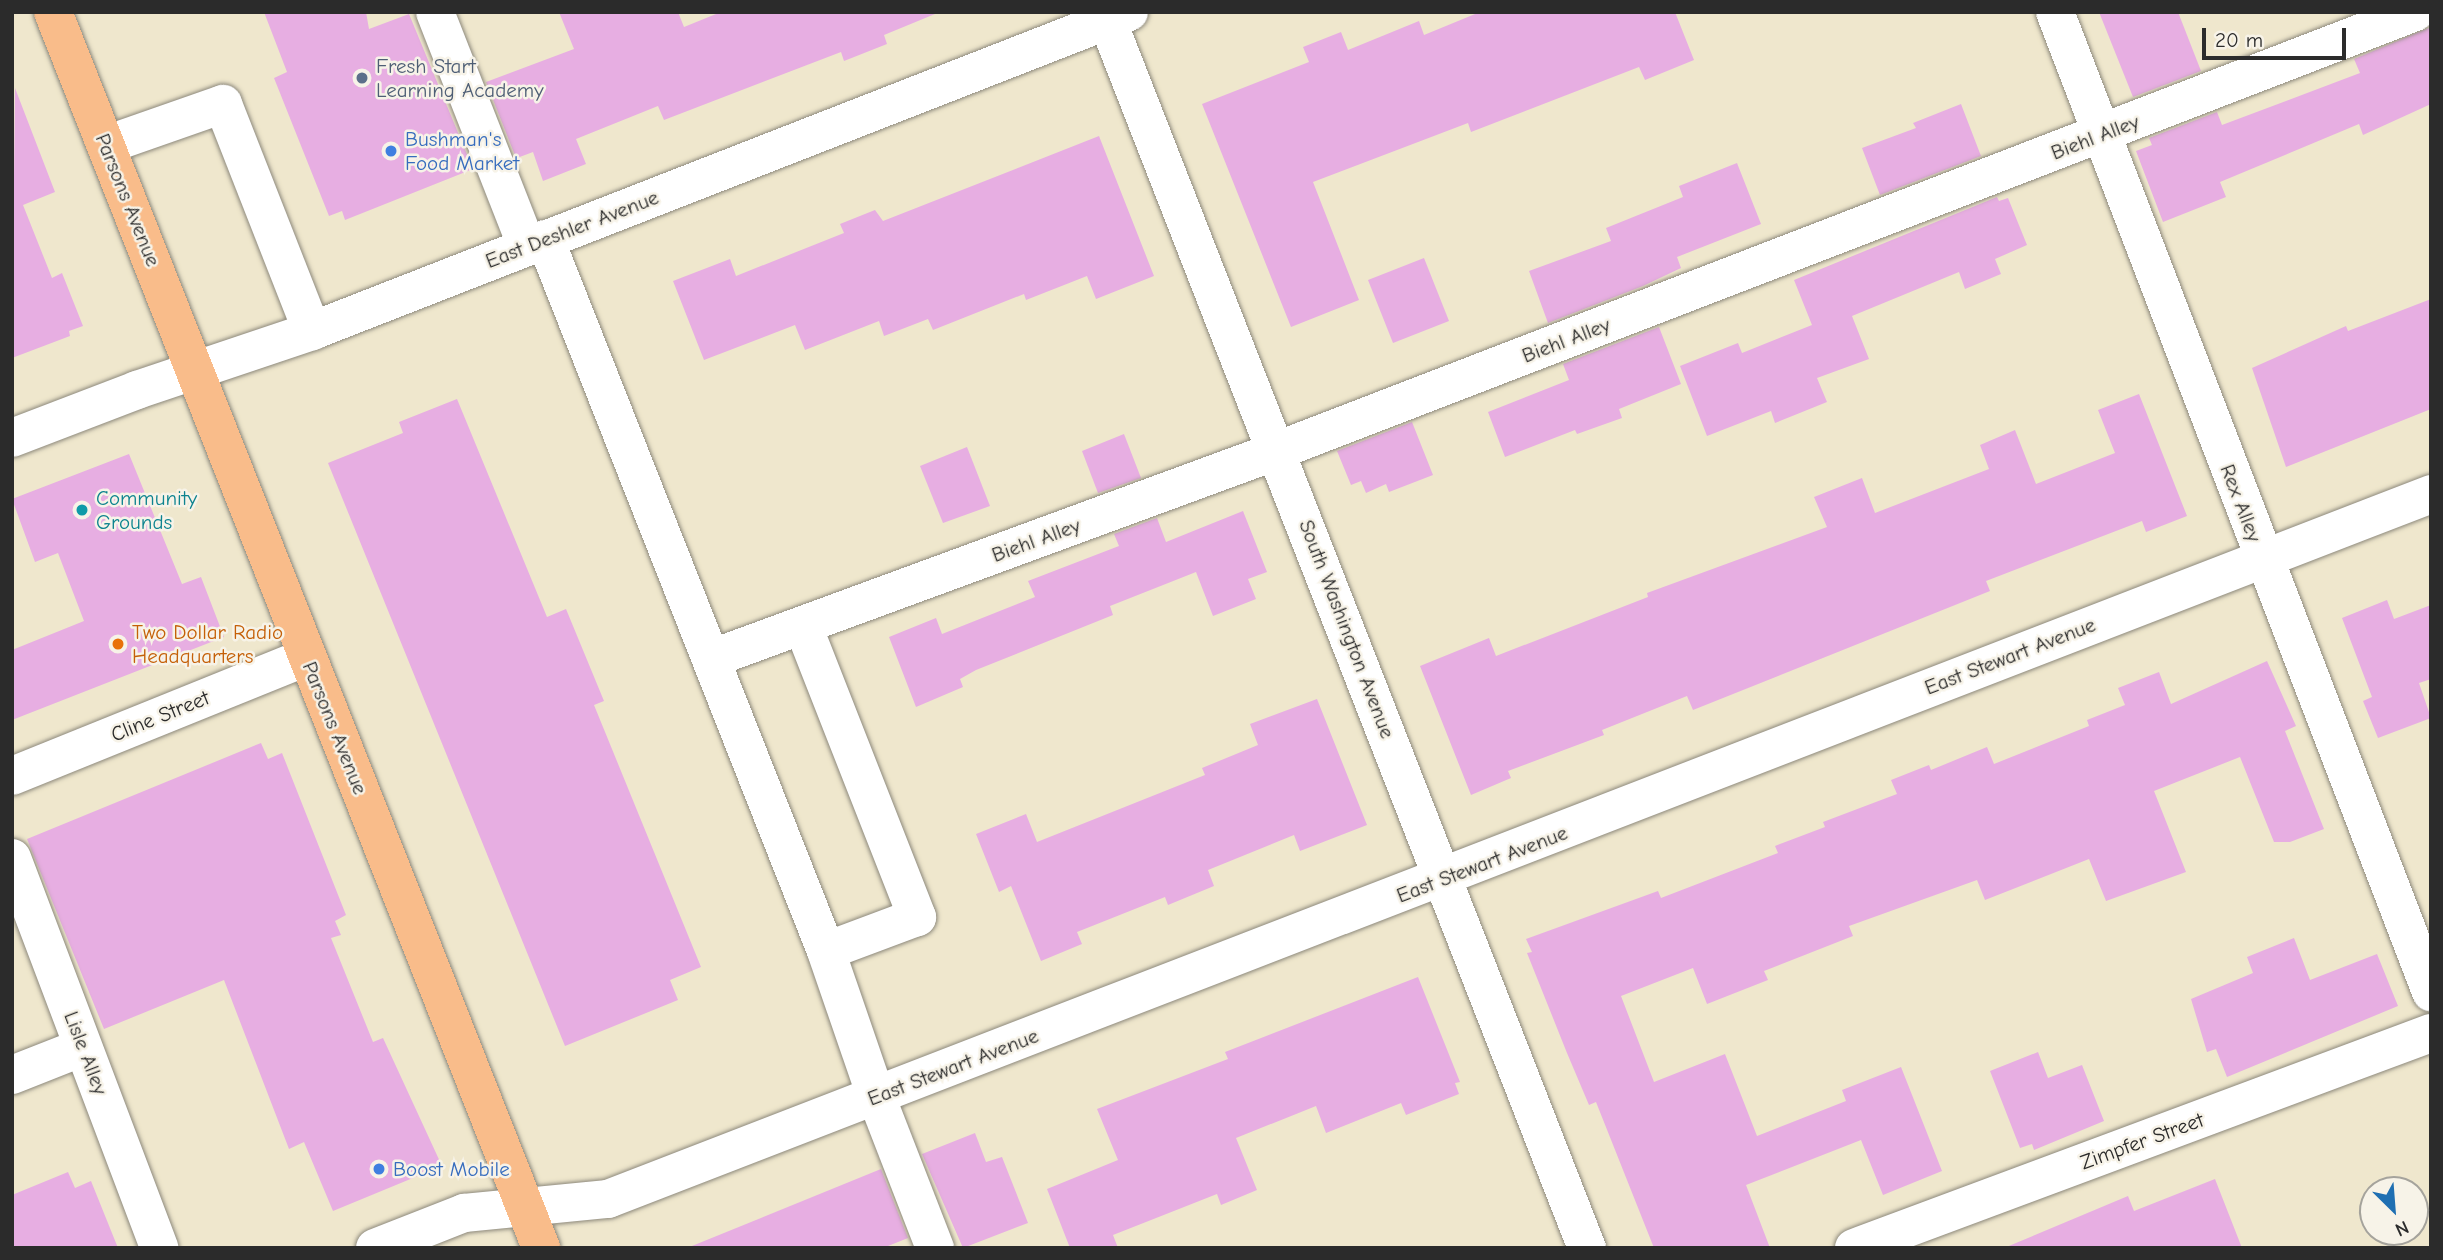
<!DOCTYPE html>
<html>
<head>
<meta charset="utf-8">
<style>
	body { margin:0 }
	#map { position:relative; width:2443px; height:1260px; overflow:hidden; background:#efe7cd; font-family:"Comic Neue",sans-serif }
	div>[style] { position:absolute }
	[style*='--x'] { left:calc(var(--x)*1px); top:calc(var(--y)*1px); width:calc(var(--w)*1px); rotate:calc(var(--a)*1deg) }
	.building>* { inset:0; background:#e7aee2 }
	.roads { filter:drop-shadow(0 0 2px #8d897c) drop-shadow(0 0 2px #8d897c) }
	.minor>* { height:38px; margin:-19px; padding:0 19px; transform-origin:19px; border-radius:19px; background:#fff }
	.major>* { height:38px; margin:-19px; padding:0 19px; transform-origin:19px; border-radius:19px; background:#f9bc8a }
	.dots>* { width:19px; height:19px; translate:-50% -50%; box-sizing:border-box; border:4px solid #f7f3e8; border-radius:50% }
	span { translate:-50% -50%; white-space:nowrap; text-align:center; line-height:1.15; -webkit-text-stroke:5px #f7f3e8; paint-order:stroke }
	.service-label { font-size:21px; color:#4e5e75 }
	.left { translate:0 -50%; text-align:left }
	.street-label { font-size:21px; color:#2b2b2b }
	.shop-label { font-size:21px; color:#366cbe }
	.culture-label { font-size:21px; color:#0d838f }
	.food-label { font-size:21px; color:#c56008 }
	.frame { position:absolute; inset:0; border:14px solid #2b2b2b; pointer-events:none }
	.north { position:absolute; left:2359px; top:1176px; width:70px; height:70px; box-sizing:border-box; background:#f7f3e8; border:2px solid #a5a39c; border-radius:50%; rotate:155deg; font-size:19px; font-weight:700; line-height:28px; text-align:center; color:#2b2b2b }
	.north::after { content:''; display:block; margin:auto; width:24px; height:32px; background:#1f6fb2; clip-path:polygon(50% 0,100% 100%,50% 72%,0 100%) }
	.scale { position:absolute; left:2202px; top:28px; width:144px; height:32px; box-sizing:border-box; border:4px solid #2b2b2b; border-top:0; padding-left:9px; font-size:21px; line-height:24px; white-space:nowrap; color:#2b2b2b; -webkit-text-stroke:5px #f7f3e8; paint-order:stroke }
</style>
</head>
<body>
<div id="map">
	<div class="building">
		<i style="clip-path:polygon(264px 12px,366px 12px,369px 29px,409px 14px,473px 169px,345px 220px,342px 211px,329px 216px,274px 78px,287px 72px)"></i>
		<i style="clip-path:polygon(559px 12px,678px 12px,684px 27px,721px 12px,935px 14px,884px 35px,887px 44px,844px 61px,841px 52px,664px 120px,658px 106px,576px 139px,586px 164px,543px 181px,533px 152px,517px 158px,514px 153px,486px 82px,574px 49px)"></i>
		<i style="clip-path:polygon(1480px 12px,1675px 12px,1694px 60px,1645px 80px,1639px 67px,1471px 132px,1468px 123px,1313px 182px,1359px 300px,1291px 327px,1202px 104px,1309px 62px,1303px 47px,1341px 32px,1348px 50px,1419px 21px,1424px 35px)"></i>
		<i style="clip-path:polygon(2099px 12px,2178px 12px,2201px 71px,2133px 97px)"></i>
		<i style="clip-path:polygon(2431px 27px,2431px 104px,2363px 135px,2359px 124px,2220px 182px,2226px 197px,2163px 222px,2136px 151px,2152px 145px,2149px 138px,2217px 112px,2222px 125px,2360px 73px,2354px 59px)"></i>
		<i style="clip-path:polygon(15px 88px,55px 192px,23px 205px,52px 278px,62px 273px,83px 326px,69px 331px,70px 336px,12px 358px)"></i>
		<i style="clip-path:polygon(1961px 104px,1981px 156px,1880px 195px,1862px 148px,1916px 128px,1913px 123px)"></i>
		<i style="clip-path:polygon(1099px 136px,1154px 276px,1096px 299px,1087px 276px,1026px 300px,1024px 294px,933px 330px,928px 319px,884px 336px,879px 321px,805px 350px,795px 325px,704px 360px,673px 281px,730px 259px,736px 276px,844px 233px,840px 224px,875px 210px,883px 221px)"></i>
		<i style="clip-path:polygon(1737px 163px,1761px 224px,1677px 257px,1681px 268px,1643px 286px,1548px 323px,1529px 271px,1611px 241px,1606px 228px,1683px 197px,1679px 186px)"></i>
		<i style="clip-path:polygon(1997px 197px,1999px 201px,2008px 198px,2027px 245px,1995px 259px,2001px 274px,1965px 289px,1959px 272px,1852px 316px,1869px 359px,1817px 378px,1827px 402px,1775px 423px,1771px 411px,1707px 436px,1680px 366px,1738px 343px,1742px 353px,1812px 325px,1794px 280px)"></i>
		<i style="clip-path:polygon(1424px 258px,1449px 321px,1393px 343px,1368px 280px)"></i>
		<i style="clip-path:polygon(2431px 299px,2431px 409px,2286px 467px,2252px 368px,2346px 326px,2348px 331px)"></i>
		<i style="clip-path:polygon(1659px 327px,1681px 384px,1619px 409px,1622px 418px,1577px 434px,1575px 430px,1505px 457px,1488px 412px,1569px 380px,1563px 364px)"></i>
		<i style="clip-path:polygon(2139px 394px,2187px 516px,2146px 532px,2142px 521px,1986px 581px,1990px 591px,1693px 710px,1687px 696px,1602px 730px,1604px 735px,1508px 771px,1511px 778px,1471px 795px,1420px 666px,1489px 638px,1496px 656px,1648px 597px,1647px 593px,1827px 527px,1814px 497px,1862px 478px,1875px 513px,1989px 469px,1980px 445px,2015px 430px,2036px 484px,2115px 453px,2098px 410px)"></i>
		<i style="clip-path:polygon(457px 399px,547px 617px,566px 609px,604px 701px,594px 705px,701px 967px,670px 980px,678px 1000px,565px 1046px,328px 463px,403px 433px,399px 422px)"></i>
		<i style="clip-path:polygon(1412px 422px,1433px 475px,1389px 492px,1386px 484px,1366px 493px,1361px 481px,1351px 485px,1337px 451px)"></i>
		<i style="clip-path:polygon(1124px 434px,1141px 478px,1098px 493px,1082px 451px)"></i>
		<i style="clip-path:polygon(967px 447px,990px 506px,943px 523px,920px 466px)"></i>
		<i style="clip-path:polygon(129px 454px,182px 584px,201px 577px,224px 637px,12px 720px,12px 650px,84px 621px,58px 553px,35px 562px,12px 499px)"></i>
		<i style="clip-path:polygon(1243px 511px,1267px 572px,1248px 579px,1256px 599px,1213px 616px,1196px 572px,1110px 606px,1113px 615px,976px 670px,960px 679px,963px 687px,916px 707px,889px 637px,936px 618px,942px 634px,1035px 597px,1028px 581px,1119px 546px,1114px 534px,1157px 518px,1166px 542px)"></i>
		<i style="clip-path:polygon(2387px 600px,2394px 619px,2431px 605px,2431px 679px,2419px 683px,2431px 718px,2378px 738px,2363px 701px,2372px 697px,2342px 618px)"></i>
		<i style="clip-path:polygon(2267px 661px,2296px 726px,2285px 731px,2324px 829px,2290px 842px,2274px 842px,2240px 757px,2154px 791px,2186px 872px,2106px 901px,2089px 859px,1985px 900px,1977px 880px,1849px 926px,1853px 936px,1764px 971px,1768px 980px,1707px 1004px,1693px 968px,1621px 996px,1654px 1082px,1725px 1054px,1757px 1136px,1846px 1101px,1842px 1090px,1901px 1067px,1942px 1171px,1883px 1195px,1861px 1140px,1746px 1185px,1770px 1248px,1654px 1248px,1596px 1102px,1589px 1105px,1567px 1053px,1527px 953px,1532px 952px,1526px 939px,1658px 891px,1661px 898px,1778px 853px,1775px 846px,1825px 827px,1823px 822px,1897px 794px,1891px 780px,1929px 765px,1931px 770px,1987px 747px,1994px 764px,2089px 726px,2087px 720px,2125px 705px,2118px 688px,2159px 672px,2171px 704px)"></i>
		<i style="clip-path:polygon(1317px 699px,1367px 825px,1300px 851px,1294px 835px,1208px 870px,1214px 886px,1168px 905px,1165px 897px,1077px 932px,1082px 944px,1041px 961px,1011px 886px,999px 892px,976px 834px,1026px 814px,1037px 842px,1205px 775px,1202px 768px,1258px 745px,1250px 724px)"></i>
		<i style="clip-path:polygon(261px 743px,268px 759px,282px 753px,346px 915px,335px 921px,341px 935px,331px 938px,373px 1042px,383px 1038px,442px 1166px,333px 1211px,304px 1142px,289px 1149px,224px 980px,104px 1029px,27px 839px)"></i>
		<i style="clip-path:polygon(2294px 938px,2310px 980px,2377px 954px,2398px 1006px,2227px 1077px,2216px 1049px,2207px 1052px,2191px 999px,2253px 973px,2247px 957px)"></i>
		<i style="clip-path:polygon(1418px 977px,1460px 1082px,1455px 1083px,1459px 1094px,1406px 1115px,1401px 1103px,1326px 1133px,1316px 1106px,1236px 1138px,1257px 1190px,1221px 1205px,1217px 1194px,1113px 1235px,1118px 1248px,1070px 1248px,1047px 1189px,1118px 1160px,1097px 1109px,1228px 1059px,1225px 1052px)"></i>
		<i style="clip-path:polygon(2038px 1052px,2048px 1078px,2082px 1065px,2104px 1121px,2034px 1150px,2032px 1144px,2020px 1148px,1990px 1071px)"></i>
		<i style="clip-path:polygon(975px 1133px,986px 1162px,1002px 1157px,1028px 1223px,963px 1248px,922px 1154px)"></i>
		<i style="clip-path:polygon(881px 1169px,908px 1238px,883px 1248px,687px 1248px)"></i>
		<i style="clip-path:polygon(68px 1172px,75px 1188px,91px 1181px,118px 1248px,12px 1248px,12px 1195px)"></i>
		<i style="clip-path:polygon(2215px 1179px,2242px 1248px,2004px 1248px,2128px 1196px,2134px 1211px)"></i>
	</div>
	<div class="roads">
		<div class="minor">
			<i style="--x:435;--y:12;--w:252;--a:68.6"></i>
			<i style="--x:1104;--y:12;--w:1327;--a:68.66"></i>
			<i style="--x:2055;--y:12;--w:1050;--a:69.01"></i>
			<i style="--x:106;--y:145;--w:124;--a:-19.3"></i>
			<i style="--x:223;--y:104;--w:244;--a:68.6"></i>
			<i style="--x:545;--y:239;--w:765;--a:68.46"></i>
			<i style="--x:826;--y:951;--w:153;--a:71"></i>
			<i style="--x:876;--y:1096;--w:163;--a:68.8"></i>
			<i style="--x:12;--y:438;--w:134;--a:-21"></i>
			<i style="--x:137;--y:390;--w:185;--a:-18.6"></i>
			<i style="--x:312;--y:331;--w:877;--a:-21.33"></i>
			<i style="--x:803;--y:626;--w:313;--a:68.6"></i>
			<i style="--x:917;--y:917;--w:97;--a:159.5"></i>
			<i style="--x:713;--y:658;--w:603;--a:-20.18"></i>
			<i style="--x:1279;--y:450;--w:1218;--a:-21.08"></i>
			<i style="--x:12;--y:776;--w:318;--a:-22"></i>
			<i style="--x:12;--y:858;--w:417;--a:69.3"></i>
			<i style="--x:12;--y:1075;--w:76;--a:-21.5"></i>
			<i style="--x:375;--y:1248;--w:96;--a:-21.5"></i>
			<i style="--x:464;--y:1213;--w:145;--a:-5.6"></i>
			<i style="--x:608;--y:1199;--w:1955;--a:-21.14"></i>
			<i style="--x:1854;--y:1248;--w:616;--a:-20.44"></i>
		</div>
		<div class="major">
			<i style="--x:53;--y:12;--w:1329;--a:68.45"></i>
		</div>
	</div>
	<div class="dots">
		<i style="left:362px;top:78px;background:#5c6f8a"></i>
		<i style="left:391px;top:151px;background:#3f7fe0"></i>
		<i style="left:82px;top:510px;background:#0f9aa8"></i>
		<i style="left:118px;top:644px;background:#e8710a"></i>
		<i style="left:379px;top:1169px;background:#3f7fe0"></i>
	</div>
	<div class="service-label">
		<span class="left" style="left:376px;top:78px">Fresh Start<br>Learning Academy</span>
	</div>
	<div class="street-label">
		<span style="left:2095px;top:137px;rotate:-21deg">Biehl Alley</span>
		<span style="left:128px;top:200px;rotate:68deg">Parsons Avenue</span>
		<span style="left:572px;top:229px;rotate:-21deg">East Deshler Avenue</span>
		<span style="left:1566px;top:340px;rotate:-21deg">Biehl Alley</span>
		<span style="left:2241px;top:503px;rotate:69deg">Rex Alley</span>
		<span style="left:1036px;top:540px;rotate:-20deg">Biehl Alley</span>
		<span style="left:1347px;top:629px;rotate:69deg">South Washington Avenue</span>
		<span style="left:2010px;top:656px;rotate:-21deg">East Stewart Avenue</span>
		<span style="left:160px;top:716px;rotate:-22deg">Cline Street</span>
		<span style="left:335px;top:728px;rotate:68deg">Parsons Avenue</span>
		<span style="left:1482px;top:864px;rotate:-21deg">East Stewart Avenue</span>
		<span style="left:86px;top:1053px;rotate:69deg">Lisle Alley</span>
		<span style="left:953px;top:1067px;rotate:-21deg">East Stewart Avenue</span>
		<span style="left:2142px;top:1141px;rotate:-20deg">Zimpfer Street</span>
	</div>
	<div class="shop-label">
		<span class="left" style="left:405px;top:151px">Bushman's<br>Food Market</span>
		<span class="left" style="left:393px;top:1169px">Boost Mobile</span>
	</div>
	<div class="culture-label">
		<span class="left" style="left:96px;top:510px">Community<br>Grounds</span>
	</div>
	<div class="food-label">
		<span class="left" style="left:132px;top:644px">Two Dollar Radio<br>Headquarters</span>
	</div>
	<div class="frame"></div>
	<div class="north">N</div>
	<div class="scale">20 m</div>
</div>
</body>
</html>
